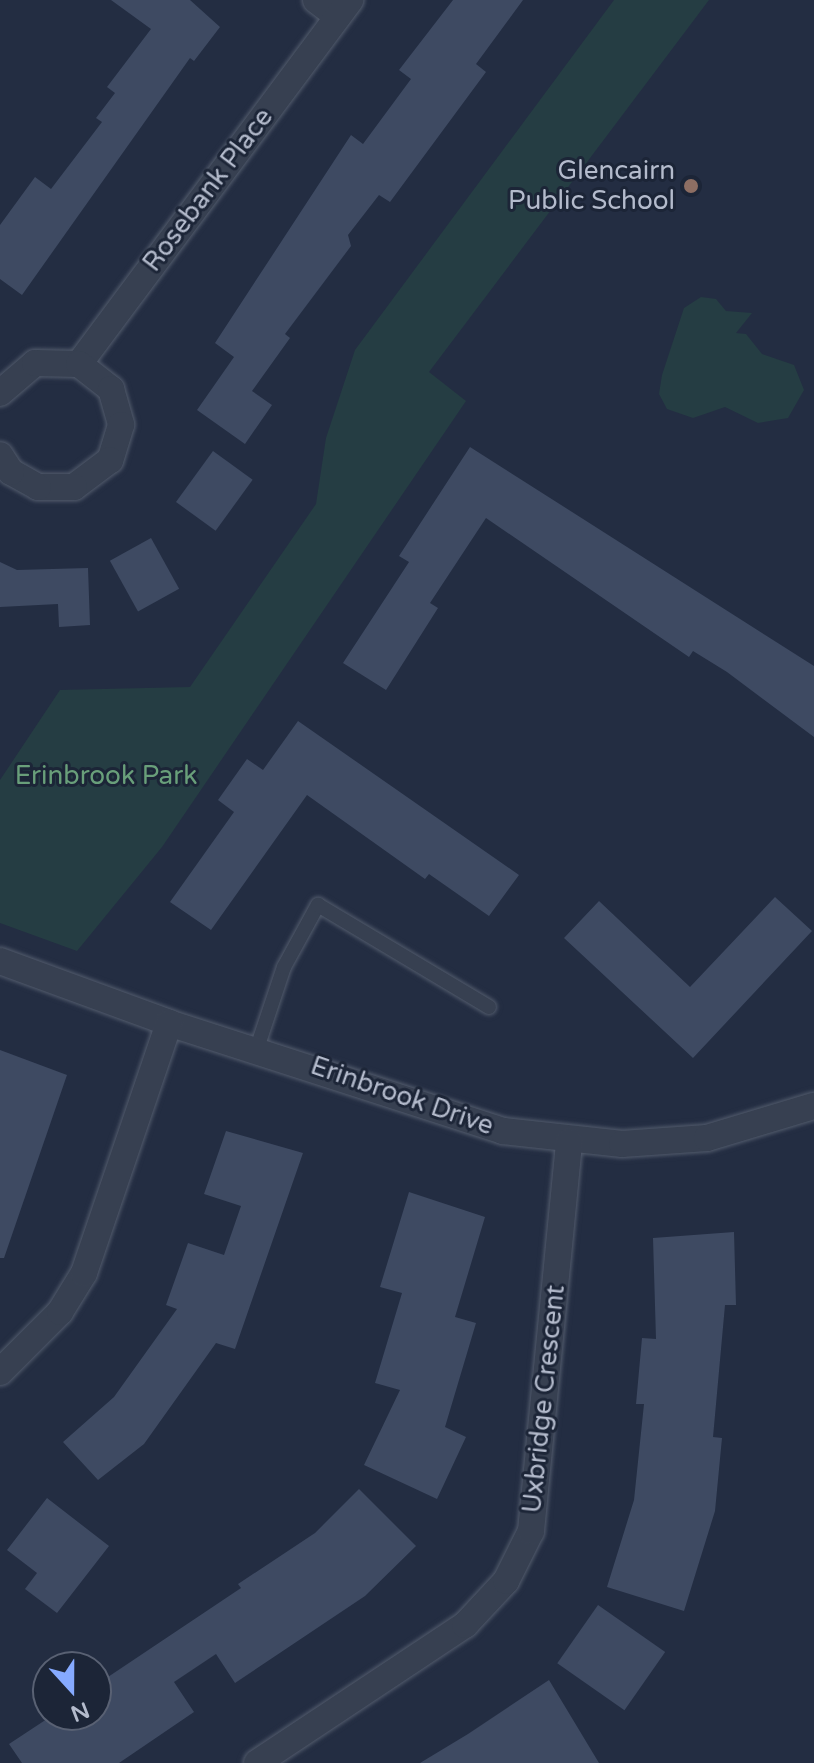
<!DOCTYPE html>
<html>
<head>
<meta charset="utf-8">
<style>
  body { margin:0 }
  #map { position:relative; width:814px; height:1763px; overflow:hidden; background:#232d42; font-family:"Varela Round",sans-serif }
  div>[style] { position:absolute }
  .green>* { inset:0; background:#253d43 }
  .building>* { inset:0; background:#3e4a62; transform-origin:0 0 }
  .roads { filter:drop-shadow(0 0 2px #525b6c) drop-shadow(0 0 2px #525b6c) }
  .service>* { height:14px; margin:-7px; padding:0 7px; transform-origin:7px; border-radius:7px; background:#374051 }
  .minor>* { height:26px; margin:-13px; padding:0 13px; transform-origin:13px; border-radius:13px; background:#374051 }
  .dots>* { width:22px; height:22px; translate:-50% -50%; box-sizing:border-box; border:4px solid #1c2537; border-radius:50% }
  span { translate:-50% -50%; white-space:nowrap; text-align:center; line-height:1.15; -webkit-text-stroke:6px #1c2537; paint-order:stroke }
  .poi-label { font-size:26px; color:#b4bbcc }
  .right { translate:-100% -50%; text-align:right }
  .street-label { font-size:26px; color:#b4bbcc }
  .park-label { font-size:26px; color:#699f7a }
  .north { position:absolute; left:32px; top:1651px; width:80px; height:80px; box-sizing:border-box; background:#1c2537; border:2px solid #596173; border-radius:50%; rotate:159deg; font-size:22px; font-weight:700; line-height:32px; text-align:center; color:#b4bbcc }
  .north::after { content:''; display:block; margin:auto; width:28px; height:36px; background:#86aaff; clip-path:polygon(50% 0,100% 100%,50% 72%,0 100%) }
</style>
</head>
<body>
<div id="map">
  <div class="green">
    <i style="clip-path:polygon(614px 0,709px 0,429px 372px,466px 401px,162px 847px,77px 951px,0 923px,0 780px,60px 690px,190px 687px,316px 504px,326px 438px,355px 350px)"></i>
    <i style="clip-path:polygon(701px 297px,716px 299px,726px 311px,752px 313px,736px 333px,746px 334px,762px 354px,794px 365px,804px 390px,788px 418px,758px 423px,725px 407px,693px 418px,667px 409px,659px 394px,662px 375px,684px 308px)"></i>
  </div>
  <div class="building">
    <i style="clip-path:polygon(111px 0,190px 0,220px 27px,194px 61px,190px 58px,22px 295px,0 279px,0 225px,35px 177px,51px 189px,102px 122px,96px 118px,115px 93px,107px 87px,151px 29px)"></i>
    <i style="clip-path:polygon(453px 0,523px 0,476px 64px,486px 72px,390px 202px,379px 195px,348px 235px,351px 246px,285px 334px,290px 338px,252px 391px,272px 405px,245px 444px,197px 410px,234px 357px,215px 343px,351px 135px,363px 144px,411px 79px,399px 70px)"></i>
    <i style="clip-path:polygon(470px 447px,814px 666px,814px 737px,727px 672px,693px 651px,689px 657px,486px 518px,430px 603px,438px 608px,386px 690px,343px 663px,409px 562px,399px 556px)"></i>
    <i style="left:213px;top:451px;width:49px;height:63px;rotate:36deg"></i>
    <i style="left:151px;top:538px;width:58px;height:47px;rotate:61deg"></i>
    <i style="clip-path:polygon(0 562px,17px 570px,88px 568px,90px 625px,59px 627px,58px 604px,0 607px)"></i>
    <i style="clip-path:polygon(298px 721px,519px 875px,489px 916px,429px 874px,425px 879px,307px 795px,211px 930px,170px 902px,234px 812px,218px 800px,247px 759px,263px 770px)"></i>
    <i style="clip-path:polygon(775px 897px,812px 931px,693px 1058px,564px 938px,599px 901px,690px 987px)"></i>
    <i style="clip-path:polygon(0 1050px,67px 1075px,4px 1258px,0 1258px)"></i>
    <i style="clip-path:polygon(226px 1131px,303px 1153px,235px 1349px,216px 1343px,144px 1444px,98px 1480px,63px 1442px,114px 1397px,177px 1309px,166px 1305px,188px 1243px,224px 1255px,241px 1206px,204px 1194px)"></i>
    <i style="clip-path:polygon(409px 1192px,485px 1217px,455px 1317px,476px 1323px,445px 1427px,466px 1437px,437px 1499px,364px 1465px,400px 1390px,375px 1383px,402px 1293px,380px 1287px)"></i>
    <i style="clip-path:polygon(734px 1232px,736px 1305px,725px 1305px,713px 1437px,722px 1438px,715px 1511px,684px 1611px,607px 1587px,634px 1500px,644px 1404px,636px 1404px,642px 1338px,656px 1339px,653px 1238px)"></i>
    <i style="clip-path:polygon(359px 1489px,416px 1546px,365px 1596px,235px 1683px,216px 1654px,174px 1682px,194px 1712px,119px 1763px,22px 1763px,9px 1744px,53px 1715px,96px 1715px,96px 1685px,241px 1588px,238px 1584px,315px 1533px)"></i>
    <i style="clip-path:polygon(47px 1498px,109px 1546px,57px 1613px,25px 1589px,37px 1573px,7px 1550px)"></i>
    <i style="left:598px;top:1605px;width:82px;height:71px;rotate:35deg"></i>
    <i style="clip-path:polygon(549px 1680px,599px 1763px,420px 1763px,468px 1734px)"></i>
  </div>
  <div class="roads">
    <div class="service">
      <i style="left:257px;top:1048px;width:85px;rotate:-71.6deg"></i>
      <i style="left:284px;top:967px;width:71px;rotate:-61.3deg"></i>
      <i style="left:318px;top:905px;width:199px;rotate:30.8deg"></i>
    </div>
    <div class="minor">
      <i style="left:316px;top:0;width:26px;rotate:37deg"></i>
      <i style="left:79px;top:364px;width:454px;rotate:-53.3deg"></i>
      <i style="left:0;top:393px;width:46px;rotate:-40.6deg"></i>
      <i style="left:35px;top:363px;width:44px;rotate:1.3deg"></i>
      <i style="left:79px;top:364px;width:41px;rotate:38deg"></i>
      <i style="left:111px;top:389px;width:37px;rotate:74deg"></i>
      <i style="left:121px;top:425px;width:37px;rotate:107deg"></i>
      <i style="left:110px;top:460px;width:45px;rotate:143.1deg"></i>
      <i style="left:74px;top:487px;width:36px;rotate:180deg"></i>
      <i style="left:38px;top:487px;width:31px;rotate:-151deg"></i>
      <i style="left:11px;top:472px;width:20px;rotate:-123deg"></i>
      <i style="left:0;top:961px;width:180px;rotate:20.1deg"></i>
      <i style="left:169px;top:1023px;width:351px;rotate:17.9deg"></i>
      <i style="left:503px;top:1131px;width:120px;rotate:6.2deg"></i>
      <i style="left:622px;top:1144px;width:85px;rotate:-4deg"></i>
      <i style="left:707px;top:1138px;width:112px;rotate:-16.7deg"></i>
      <i style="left:0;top:1372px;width:85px;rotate:-45deg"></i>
      <i style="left:60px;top:1312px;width:46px;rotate:-58.4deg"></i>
      <i style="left:84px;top:1273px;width:264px;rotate:-71.2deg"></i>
      <i style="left:257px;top:1763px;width:250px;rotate:-33.6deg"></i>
      <i style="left:465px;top:1625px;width:60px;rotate:-47deg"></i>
      <i style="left:506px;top:1581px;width:56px;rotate:-63.4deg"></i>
      <i style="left:531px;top:1531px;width:391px;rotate:-84.4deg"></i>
    </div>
  </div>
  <div class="dots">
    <i style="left:691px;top:186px;background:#8d6e63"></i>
  </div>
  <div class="poi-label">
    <span class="right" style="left:675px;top:186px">Glencairn<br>Public School</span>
  </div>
  <div class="street-label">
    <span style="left:208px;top:190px;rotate:-53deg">Rosebank Place</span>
    <span style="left:402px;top:1096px;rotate:19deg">Erinbrook Drive</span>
    <span style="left:544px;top:1399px;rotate:-84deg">Uxbridge Crescent</span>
  </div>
  <div class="park-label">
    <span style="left:106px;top:776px">Erinbrook Park</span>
  </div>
  <div class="north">N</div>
</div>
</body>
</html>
